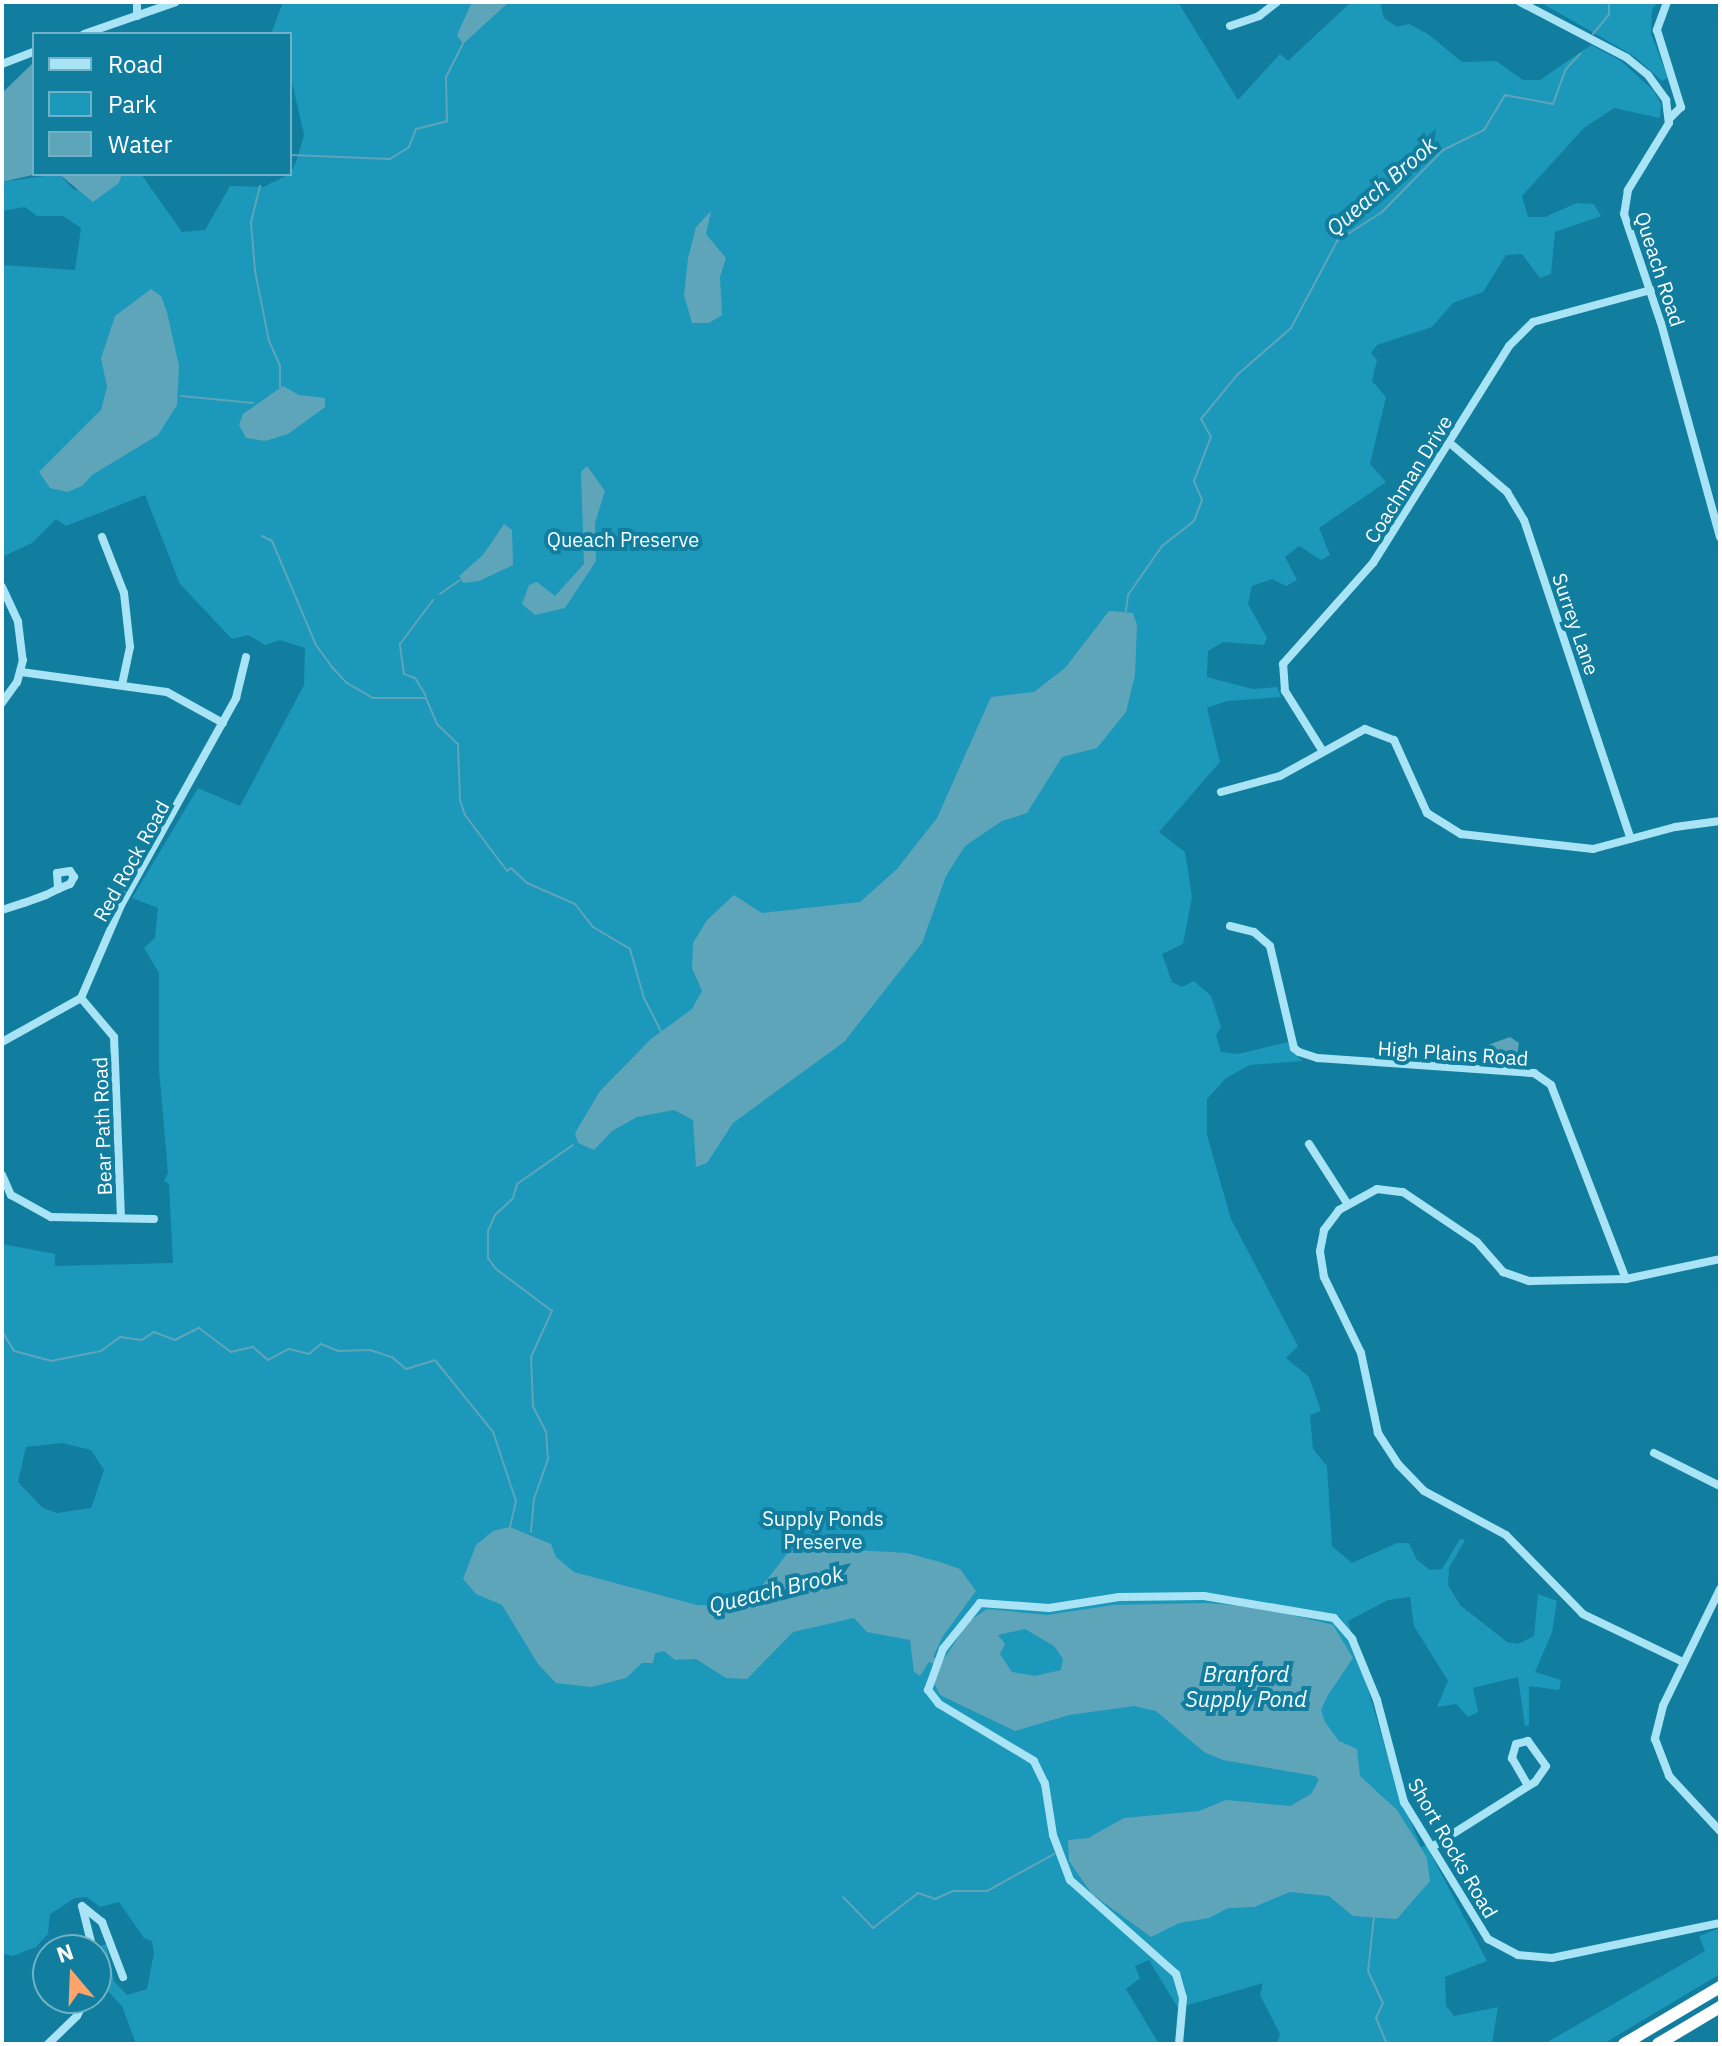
<!DOCTYPE html>
<html>
<head>
<meta charset="utf-8">
<style>
  body { margin:0 }
  #map { position:relative; width:1722px; height:2046px; overflow:hidden; background:#117e9f; font-family:"IBM Plex Sans",sans-serif }
  div>[style] { position:absolute }
  .green>* { inset:0; background:#1c98bb }
  .water>* { inset:0; background:#5fa5ba }
  .stream>* { height:2px; margin:-1px; padding:0 1px; transform-origin:1px; border-radius:1px; background:#5fa5ba }
  .minor>* { height:8px; margin:-4px; padding:0 4px; transform-origin:4px; border-radius:4px; background:#a8e4f5 }
  .highway>* { height:12px; margin:-6px; padding:0 6px; transform-origin:6px; border-radius:6px; background:#fff }
  span { translate:-50% -50%; white-space:nowrap; text-align:center; line-height:1.15; -webkit-text-stroke:8px #117e9f; paint-order:stroke }
  .street-label { font-size:20px; color:#fff }
  .park-label { font-size:20px; color:#f6fdff }
  .water-label { font-size:22px; color:#f8fdff; font-style:italic }
  .frame { position:absolute; inset:0; border:4px solid #fff; pointer-events:none }
  .legend { position:absolute; left:32px; top:32px; width:260px; height:144px; box-sizing:border-box; background:#117e9f; border:2px solid #70b2c5; margin:0; padding:10px 14px; list-style:none; font-size:24px; color:#fff }
  .legend li { display:flex; align-items:center; gap:16px; height:40px }
  .legend b { width:40px; border:2px solid #70b2c5 }
  .north { position:absolute; left:32px; top:1934px; width:80px; height:80px; box-sizing:border-box; background:#117e9f; border:2px solid #70b2c5; border-radius:50%; rotate:341deg; font-size:22px; font-weight:700; line-height:32px; text-align:center; color:#fff }
  .north::after { content:''; display:block; margin:auto; width:28px; height:36px; background:#ffa56c; clip-path:polygon(50% 0,100% 100%,50% 72%,0 100%) }
</style>
</head>
<body>
<div id="map">
  <div class="green">
    <i style="clip-path:polygon(evenodd,283px 2px,1178px 2px,1238px 100px,1280px 54px,1288px 61px,1351px 2px,1380px 2px,1384px 18px,1397px 27px,1409px 24px,1428px 34px,1462px 62px,1496px 61px,1523px 80px,1540px 80px,1591px 45px,1621px 61px,1654px 91px,1661px 104px,1660px 118px,1614px 108px,1584px 128px,1522px 196px,1528px 217px,1545px 217px,1577px 203px,1594px 204px,1601px 216px,1555px 232px,1551px 274px,1540px 278px,1522px 254px,1506px 255px,1483px 292px,1453px 303px,1432px 327px,1377px 345px,1371px 353px,1377px 360px,1372px 381px,1386px 397px,1370px 464px,1386px 482px,1319px 528px,1330px 555px,1321px 560px,1299px 546px,1285px 557px,1297px 580px,1286px 586px,1272px 579px,1252px 586px,1248px 604px,1267px 638px,1264px 645px,1223px 642px,1208px 651px,1207px 677px,1253px 689px,1277px 687px,1281px 697px,1227px 701px,1207px 708px,1220px 762px,1159px 832px,1185px 852px,1192px 897px,1183px 944px,1162px 954px,1172px 982px,1182px 987px,1194px 981px,1211px 996px,1221px 1027px,1216px 1035px,1221px 1052px,1238px 1054px,1288px 1042px,1302px 1061px,1250px 1065px,1226px 1078px,1207px 1099px,1207px 1135px,1231px 1219px,1298px 1346px,1286px 1358px,1309px 1377px,1321px 1411px,1310px 1415px,1313px 1449px,1327px 1466px,1332px 1546px,1352px 1563px,1397px 1543px,1409px 1543px,1417px 1560px,1430px 1570px,1442px 1569px,1460px 1539px,1465px 1540px,1449px 1568px,1448px 1585px,1460px 1605px,1507px 1642px,1518px 1644px,1534px 1636px,1538px 1594px,1557px 1601px,1552px 1632px,1535px 1672px,1561px 1680px,1559px 1690px,1529px 1686px,1529px 1725px,1525px 1726px,1518px 1677px,1473px 1688px,1478px 1712px,1468px 1717px,1456px 1704px,1437px 1707px,1448px 1681px,1414px 1626px,1410px 1597px,1388px 1600px,1348px 1621px,1396px 1785px,1421px 1847px,1426px 1845px,1487px 1961px,1445px 1977px,1446px 2006px,1454px 2016px,1498px 2007px,1492px 2044px,1277px 2044px,1280px 2034px,1260px 1995px,1263px 1983px,1178px 2008px,1149px 1960px,1135px 1966px,1140px 1978px,1126px 1989px,1159px 2044px,136px 2044px,122px 2006px,105px 1988px,98px 1947px,106px 1944px,114px 1981px,127px 1995px,147px 1989px,154px 1953px,152px 1941px,144px 1938px,119px 1902px,100px 1907px,87px 1897px,75px 1898px,50px 1914px,48px 1934px,36px 1947px,13px 1956px,3px 1954px,2px 1244px,55px 1254px,55px 1266px,173px 1263px,169px 1184px,164px 1181px,168px 1173px,159px 1069px,159px 973px,144px 948px,155px 938px,158px 908px,132px 898px,198px 788px,240px 806px,304px 685px,305px 648px,280px 640px,265px 645px,248px 635px,232px 639px,180px 584px,145px 495px,66px 526px,56px 519px,32px 543px,2px 557px,2px 265px,75px 270px,81px 228px,63px 216px,37px 216px,25px 207px,2px 211px,2px 182px,59px 174px,74px 190px,119px 183px,122px 174px,141px 174px,182px 232px,205px 230px,230px 186px,263px 187px,290px 174px,296px 162px,304px 135px,290px 73px,290px 34px,271px 34px,283px 2px,62px 1443px,91px 1450px,104px 1470px,91px 1508px,57px 1513px,43px 1508px,18px 1482px,26px 1447px,62px 1443px)"></i>
    <i style="clip-path:polygon(1540px 2px,1658px 2px,1652px 10px,1651px 34px,1668px 78px,1662px 81px,1634px 56px)"></i>
    <i style="clip-path:polygon(1720px 1928px,1720px 1974px,1603px 2044px,1544px 2044px,1705px 1951px,1699px 1936px)"></i>
  </div>
  <div class="water">
    <i style="clip-path:polygon(472px 2px,509px 2px,463px 44px,457px 35px)"></i>
    <i style="clip-path:polygon(34px 62px,37px 174px,2px 182px,2px 93px)"></i>
    <i style="clip-path:polygon(59px 174px,122px 174px,119px 183px,93px 202px)"></i>
    <i style="clip-path:polygon(711px 211px,706px 234px,726px 258px,720px 277px,722px 315px,709px 323px,692px 323px,684px 295px,688px 258px,696px 227px)"></i>
    <i style="clip-path:polygon(151px 289px,161px 296px,167px 312px,179px 366px,177px 405px,158px 435px,92px 475px,82px 486px,67px 492px,50px 488px,39px 472px,101px 410px,107px 387px,101px 358px,115px 316px)"></i>
    <i style="clip-path:polygon(283px 386px,299px 395px,325px 398px,325px 407px,288px 434px,265px 441px,246px 438px,239px 425px,243px 414px)"></i>
    <i style="clip-path:polygon(587px 466px,605px 491px,595px 523px,596px 561px,565px 608px,535px 615px,522px 604px,529px 585px,537px 582px,555px 596px,584px 564px,581px 472px)"></i>
    <i style="clip-path:polygon(504px 524px,512px 530px,513px 565px,479px 581px,463px 583px,459px 576px,483px 555px)"></i>
    <i style="clip-path:polygon(1109px 611px,1133px 613px,1137px 625px,1135px 675px,1126px 712px,1097px 748px,1062px 757px,1027px 813px,1002px 821px,965px 846px,946px 876px,922px 943px,844px 1042px,733px 1123px,707px 1163px,696px 1167px,693px 1120px,674px 1110px,637px 1117px,612px 1131px,594px 1150px,578px 1143px,575px 1133px,600px 1091px,651px 1039px,692px 1009px,702px 991px,692px 968px,693px 943px,707px 920px,734px 895px,762px 913px,860px 902px,897px 869px,937px 818px,991px 697px,1034px 692px,1065px 668px)"></i>
    <i style="clip-path:polygon(1510px 1037px,1519px 1043px,1516px 1061px,1486px 1066px,1482px 1059px,1488px 1045px)"></i>
    <i style="clip-path:polygon(evenodd,510px 1527px,551px 1544px,556px 1557px,574px 1572px,697px 1605px,719px 1606px,758px 1591px,787px 1554px,801px 1547px,907px 1553px,940px 1562px,960px 1569px,976px 1591px,943px 1636px,933px 1657px,942px 1662px,968px 1622px,987px 1609px,1047px 1615px,1113px 1605px,1207px 1603px,1263px 1608px,1333px 1625px,1353px 1658px,1328px 1695px,1321px 1710px,1325px 1722px,1339px 1741px,1357px 1749px,1360px 1776px,1397px 1810px,1427px 1858px,1430px 1881px,1397px 1919px,1353px 1916px,1329px 1896px,1290px 1892px,1254px 1907px,1228px 1908px,1209px 1918px,1179px 1923px,1151px 1937px,1092px 1894px,1069px 1861px,1068px 1840px,1088px 1838px,1124px 1818px,1199px 1811px,1226px 1800px,1290px 1806px,1311px 1794px,1319px 1780px,1315px 1776px,1223px 1760px,1204px 1752px,1156px 1711px,1134px 1706px,1069px 1715px,1015px 1731px,940px 1695px,933px 1681px,939px 1665px,929px 1662px,920px 1676px,914px 1672px,910px 1640px,867px 1632px,854px 1618px,793px 1632px,747px 1679px,726px 1678px,696px 1659px,675px 1660px,664px 1651px,655px 1653px,653px 1663px,642px 1663px,626px 1678px,591px 1687px,556px 1683px,538px 1664px,502px 1605px,476px 1594px,463px 1579px,476px 1545px,493px 1531px,510px 1527px,1025px 1629px,1054px 1646px,1063px 1659px,1061px 1670px,1035px 1676px,1012px 1672px,1000px 1654px,1005px 1644px,998px 1635px,1025px 1629px)"></i>
  </div>
  <div class="stream">
    <i style="left:1593px;top:34px;width:26px;rotate:-51deg"></i>
    <i style="left:1609px;top:14px;width:12px;rotate:-90deg"></i>
    <i style="left:290px;top:155px;width:100px;rotate:2.3deg"></i>
    <i style="left:390px;top:159px;width:22px;rotate:-32deg"></i>
    <i style="left:409px;top:147px;width:19px;rotate:-69deg"></i>
    <i style="left:416px;top:129px;width:32px;rotate:-14deg"></i>
    <i style="left:447px;top:121px;width:44px;rotate:-91.3deg"></i>
    <i style="left:446px;top:77px;width:37px;rotate:-63deg"></i>
    <i style="left:260px;top:186px;width:37px;rotate:104deg"></i>
    <i style="left:251px;top:222px;width:49px;rotate:85.3deg"></i>
    <i style="left:255px;top:271px;width:71px;rotate:78.7deg"></i>
    <i style="left:269px;top:341px;width:27px;rotate:66deg"></i>
    <i style="left:280px;top:366px;width:21px;rotate:90deg"></i>
    <i style="left:181px;top:396px;width:72px;rotate:5.6deg"></i>
    <i style="left:262px;top:536px;width:11px;rotate:27deg"></i>
    <i style="left:272px;top:541px;width:113px;rotate:67.1deg"></i>
    <i style="left:316px;top:645px;width:26px;rotate:54deg"></i>
    <i style="left:331px;top:666px;width:23px;rotate:47deg"></i>
    <i style="left:347px;top:683px;width:30px;rotate:30deg"></i>
    <i style="left:373px;top:698px;width:53px"></i>
    <i style="left:426px;top:698px;width:28px;rotate:67deg"></i>
    <i style="left:437px;top:724px;width:29px;rotate:44deg"></i>
    <i style="left:458px;top:744px;width:56px;rotate:88deg"></i>
    <i style="left:460px;top:800px;width:16px;rotate:72deg"></i>
    <i style="left:465px;top:815px;width:70px;rotate:53.1deg"></i>
    <i style="left:507px;top:871px;width:5px;rotate:-37deg"></i>
    <i style="left:511px;top:868px;width:22px;rotate:43deg"></i>
    <i style="left:527px;top:883px;width:52px;rotate:23.6deg"></i>
    <i style="left:575px;top:904px;width:29px;rotate:52deg"></i>
    <i style="left:593px;top:927px;width:43px;rotate:30.7deg"></i>
    <i style="left:630px;top:949px;width:51px;rotate:74.1deg"></i>
    <i style="left:644px;top:998px;width:37px;rotate:63deg"></i>
    <i style="left:440px;top:594px;width:24px;rotate:-35deg"></i>
    <i style="left:1126px;top:611px;width:16px;rotate:-83deg"></i>
    <i style="left:1128px;top:595px;width:60px;rotate:-55.2deg"></i>
    <i style="left:1162px;top:546px;width:41px;rotate:-38deg"></i>
    <i style="left:1194px;top:521px;width:22px;rotate:-69deg"></i>
    <i style="left:1202px;top:500px;width:21px;rotate:-113deg"></i>
    <i style="left:1194px;top:481px;width:47px;rotate:-68.9deg"></i>
    <i style="left:1211px;top:437px;width:21px;rotate:-119deg"></i>
    <i style="left:1201px;top:419px;width:57px;rotate:-50.7deg"></i>
    <i style="left:1237px;top:375px;width:72px;rotate:-41deg"></i>
    <i style="left:1291px;top:328px;width:98px;rotate:-62.1deg"></i>
    <i style="left:1337px;top:241px;width:54px;rotate:-32.8deg"></i>
    <i style="left:1382px;top:212px;width:87px;rotate:-45.5deg"></i>
    <i style="left:1443px;top:150px;width:46px;rotate:-26deg"></i>
    <i style="left:1484px;top:130px;width:41px;rotate:-59deg"></i>
    <i style="left:1505px;top:95px;width:49px;rotate:10.6deg"></i>
    <i style="left:1553px;top:104px;width:37px;rotate:-70deg"></i>
    <i style="left:1566px;top:69px;width:21px;rotate:-47deg"></i>
    <i style="left:426px;top:696px;width:21px;rotate:-121deg"></i>
    <i style="left:415px;top:678px;width:12px;rotate:-160deg"></i>
    <i style="left:404px;top:674px;width:30px;rotate:-98deg"></i>
    <i style="left:400px;top:644px;width:55px;rotate:-53.1deg"></i>
    <i style="left:2px;top:1331px;width:23px;rotate:59deg"></i>
    <i style="left:14px;top:1351px;width:38px;rotate:15deg"></i>
    <i style="left:51px;top:1361px;width:51px;rotate:-11.3deg"></i>
    <i style="left:101px;top:1351px;width:24px;rotate:-36deg"></i>
    <i style="left:120px;top:1337px;width:22px;rotate:8deg"></i>
    <i style="left:142px;top:1340px;width:14px;rotate:-34deg"></i>
    <i style="left:154px;top:1332px;width:22px;rotate:21deg"></i>
    <i style="left:175px;top:1340px;width:27px;rotate:-27deg"></i>
    <i style="left:199px;top:1328px;width:40px;rotate:37deg"></i>
    <i style="left:231px;top:1352px;width:23px;rotate:-13deg"></i>
    <i style="left:253px;top:1347px;width:20px;rotate:41deg"></i>
    <i style="left:268px;top:1360px;width:24px;rotate:-28deg"></i>
    <i style="left:289px;top:1349px;width:21px;rotate:14deg"></i>
    <i style="left:309px;top:1354px;width:16px;rotate:-40deg"></i>
    <i style="left:321px;top:1344px;width:18px;rotate:22deg"></i>
    <i style="left:338px;top:1351px;width:32px;rotate:-2deg"></i>
    <i style="left:370px;top:1350px;width:23px;rotate:18deg"></i>
    <i style="left:392px;top:1357px;width:18px;rotate:41deg"></i>
    <i style="left:406px;top:1369px;width:30px;rotate:-17deg"></i>
    <i style="left:435px;top:1360px;width:92px;rotate:51.1deg"></i>
    <i style="left:493px;top:1432px;width:73px;rotate:71.6deg"></i>
    <i style="left:516px;top:1501px;width:27px;rotate:103deg"></i>
    <i style="left:531px;top:1532px;width:33px;rotate:-85deg"></i>
    <i style="left:534px;top:1499px;width:42px;rotate:-70.7deg"></i>
    <i style="left:548px;top:1459px;width:27px;rotate:-94deg"></i>
    <i style="left:546px;top:1432px;width:28px;rotate:-117deg"></i>
    <i style="left:533px;top:1407px;width:50px;rotate:-92.3deg"></i>
    <i style="left:531px;top:1357px;width:51px;rotate:-65.5deg"></i>
    <i style="left:552px;top:1311px;width:70px;rotate:-143.1deg"></i>
    <i style="left:496px;top:1269px;width:14px;rotate:-126deg"></i>
    <i style="left:488px;top:1258px;width:27px;rotate:-90deg"></i>
    <i style="left:488px;top:1231px;width:17px;rotate:-66deg"></i>
    <i style="left:495px;top:1215px;width:25px;rotate:-43deg"></i>
    <i style="left:513px;top:1198px;width:15px;rotate:-74deg"></i>
    <i style="left:517px;top:1184px;width:68px;rotate:-34.9deg"></i>
    <i style="left:843px;top:1897px;width:43px;rotate:45.9deg"></i>
    <i style="left:873px;top:1928px;width:57px;rotate:-37.9deg"></i>
    <i style="left:918px;top:1893px;width:18px;rotate:19deg"></i>
    <i style="left:935px;top:1899px;width:20px;rotate:-24deg"></i>
    <i style="left:953px;top:1891px;width:34px"></i>
    <i style="left:987px;top:1891px;width:77px;rotate:-28.9deg"></i>
    <i style="left:1374px;top:1917px;width:54px;rotate:96.3deg"></i>
    <i style="left:1368px;top:1971px;width:35px;rotate:65deg"></i>
    <i style="left:1383px;top:2003px;width:17px;rotate:115deg"></i>
    <i style="left:1376px;top:2018px;width:28px;rotate:67deg"></i>
  </div>
  <div class="minor">
    <i style="left:1520px;top:2px;width:121px;rotate:27.6deg"></i>
    <i style="left:1627px;top:58px;width:27px;rotate:39deg"></i>
    <i style="left:1648px;top:75px;width:31px;rotate:54deg"></i>
    <i style="left:1666px;top:100px;width:23px;rotate:83deg"></i>
    <i style="left:1669px;top:123px;width:79px;rotate:121.5deg"></i>
    <i style="left:1628px;top:190px;width:24px;rotate:99deg"></i>
    <i style="left:1624px;top:214px;width:115px;rotate:71.3deg"></i>
    <i style="left:1661px;top:323px;width:222px;rotate:74.6deg"></i>
    <i style="left:1667px;top:2px;width:30px;rotate:110deg"></i>
    <i style="left:1657px;top:30px;width:81px;rotate:72.7deg"></i>
    <i style="left:1681px;top:107px;width:16px;rotate:135deg"></i>
    <i style="left:137px;top:16px;width:14px;rotate:-90deg"></i>
    <i style="left:1230px;top:26px;width:31px;rotate:-19deg"></i>
    <i style="left:1259px;top:16px;width:23px;rotate:-38deg"></i>
    <i style="left:84px;top:34px;width:97px;rotate:-19.2deg"></i>
    <i style="left:2px;top:64px;width:34px;rotate:-21deg"></i>
    <i style="left:1451px;top:444px;width:74px;rotate:40.6deg"></i>
    <i style="left:1507px;top:492px;width:33px;rotate:59deg"></i>
    <i style="left:1524px;top:520px;width:336px;rotate:71.5deg"></i>
    <i style="left:102px;top:537px;width:60px;rotate:68.6deg"></i>
    <i style="left:124px;top:593px;width:54px;rotate:83.7deg"></i>
    <i style="left:130px;top:647px;width:39px;rotate:102deg"></i>
    <i style="left:2px;top:587px;width:38px;rotate:65deg"></i>
    <i style="left:18px;top:622px;width:38px;rotate:83deg"></i>
    <i style="left:23px;top:660px;width:23px;rotate:105deg"></i>
    <i style="left:17px;top:682px;width:26px;rotate:126deg"></i>
    <i style="left:21px;top:672px;width:147px;rotate:7.8deg"></i>
    <i style="left:167px;top:692px;width:64px;rotate:29deg"></i>
    <i style="left:1322px;top:750px;width:70px;rotate:-122.1deg"></i>
    <i style="left:1285px;top:691px;width:27px;rotate:-94deg"></i>
    <i style="left:1283px;top:664px;width:135px;rotate:-48.3deg"></i>
    <i style="left:1373px;top:563px;width:256px;rotate:-57.9deg"></i>
    <i style="left:1509px;top:346px;width:34px;rotate:-45deg"></i>
    <i style="left:1533px;top:322px;width:122px;rotate:-15.2deg"></i>
    <i style="left:1221px;top:792px;width:61px;rotate:-15.2deg"></i>
    <i style="left:1280px;top:776px;width:97px;rotate:-28.9deg"></i>
    <i style="left:1365px;top:729px;width:31px;rotate:21deg"></i>
    <i style="left:1394px;top:740px;width:80px;rotate:65.7deg"></i>
    <i style="left:1427px;top:813px;width:40px;rotate:32deg"></i>
    <i style="left:1461px;top:834px;width:133px;rotate:6.5deg"></i>
    <i style="left:1593px;top:849px;width:85px;rotate:-15deg"></i>
    <i style="left:1675px;top:827px;width:45px;rotate:-7.6deg"></i>
    <i style="left:2px;top:910px;width:23px;rotate:-18deg"></i>
    <i style="left:24px;top:903px;width:23px;rotate:-20deg"></i>
    <i style="left:46px;top:895px;width:13px;rotate:-27deg"></i>
    <i style="left:58px;top:889px;width:13px;rotate:-23deg"></i>
    <i style="left:70px;top:884px;width:8px;rotate:-60deg"></i>
    <i style="left:74px;top:877px;width:7px;rotate:-124deg"></i>
    <i style="left:70px;top:871px;width:13px;rotate:171deg"></i>
    <i style="left:57px;top:873px;width:16px;rotate:86deg"></i>
    <i style="left:1230px;top:926px;width:25px;rotate:14deg"></i>
    <i style="left:1254px;top:932px;width:21px;rotate:41deg"></i>
    <i style="left:1270px;top:946px;width:105px;rotate:76.8deg"></i>
    <i style="left:1294px;top:1048px;width:6px;rotate:39deg"></i>
    <i style="left:1299px;top:1052px;width:20px;rotate:18deg"></i>
    <i style="left:1318px;top:1058px;width:217px;rotate:4deg"></i>
    <i style="left:1534px;top:1073px;width:21px;rotate:35deg"></i>
    <i style="left:1551px;top:1085px;width:208px;rotate:68.9deg"></i>
    <i style="left:81px;top:998px;width:51px;rotate:49.8deg"></i>
    <i style="left:114px;top:1037px;width:180px;rotate:87.8deg"></i>
    <i style="left:2px;top:1042px;width:90px;rotate:-29.1deg"></i>
    <i style="left:81px;top:998px;width:101px;rotate:-66.7deg"></i>
    <i style="left:121px;top:905px;width:237px;rotate:-60.9deg"></i>
    <i style="left:236px;top:698px;width:42px;rotate:-76.3deg"></i>
    <i style="left:1309px;top:1144px;width:70px;rotate:57.2deg"></i>
    <i style="left:2px;top:1175px;width:22px;rotate:66deg"></i>
    <i style="left:11px;top:1195px;width:46px;rotate:28.8deg"></i>
    <i style="left:51px;top:1217px;width:103px;rotate:1.1deg"></i>
    <i style="left:1654px;top:1453px;width:74px;rotate:26.6deg"></i>
    <i style="left:1720px;top:1589px;width:130px;rotate:116deg"></i>
    <i style="left:1663px;top:1706px;width:34px;rotate:104deg"></i>
    <i style="left:1655px;top:1739px;width:40px;rotate:69deg"></i>
    <i style="left:1669px;top:1776px;width:75px;rotate:47.2deg"></i>
    <i style="left:1683px;top:1662px;width:111px;rotate:-154.4deg"></i>
    <i style="left:1583px;top:1614px;width:110px;rotate:-134.3deg"></i>
    <i style="left:1506px;top:1535px;width:93px;rotate:-151.8deg"></i>
    <i style="left:1424px;top:1491px;width:37px;rotate:-134deg"></i>
    <i style="left:1398px;top:1464px;width:37px;rotate:-123deg"></i>
    <i style="left:1378px;top:1433px;width:82px;rotate:-102deg"></i>
    <i style="left:1361px;top:1353px;width:85px;rotate:-116deg"></i>
    <i style="left:1324px;top:1277px;width:26px;rotate:-99deg"></i>
    <i style="left:1320px;top:1251px;width:21px;rotate:-79deg"></i>
    <i style="left:1324px;top:1230px;width:25px;rotate:-53deg"></i>
    <i style="left:1339px;top:1210px;width:43px;rotate:-28.9deg"></i>
    <i style="left:1377px;top:1189px;width:26px;rotate:7deg"></i>
    <i style="left:1403px;top:1192px;width:89px;rotate:34deg"></i>
    <i style="left:1477px;top:1242px;width:40px;rotate:49deg"></i>
    <i style="left:1503px;top:1272px;width:28px;rotate:19deg"></i>
    <i style="left:1529px;top:1281px;width:97px;rotate:-1.2deg"></i>
    <i style="left:1626px;top:1279px;width:96px;rotate:-12deg"></i>
    <i style="left:1432px;top:1847px;width:122px;rotate:-32.3deg"></i>
    <i style="left:1535px;top:1782px;width:19px;rotate:-55deg"></i>
    <i style="left:1546px;top:1766px;width:31px;rotate:-126deg"></i>
    <i style="left:1528px;top:1741px;width:12px;rotate:166deg"></i>
    <i style="left:1516px;top:1744px;width:15px;rotate:106deg"></i>
    <i style="left:1512px;top:1758px;width:32px;rotate:60deg"></i>
    <i style="left:93px;top:1950px;width:45px;rotate:-104deg"></i>
    <i style="left:82px;top:1906px;width:26px;rotate:39deg"></i>
    <i style="left:102px;top:1922px;width:59px;rotate:69.1deg"></i>
    <i style="left:48px;top:2044px;width:40px;rotate:-44deg"></i>
    <i style="left:77px;top:2016px;width:20px;rotate:-63deg"></i>
    <i style="left:1179px;top:2044px;width:46px;rotate:-85deg"></i>
    <i style="left:1183px;top:1998px;width:25px;rotate:-106deg"></i>
    <i style="left:1176px;top:1974px;width:142px;rotate:-138.4deg"></i>
    <i style="left:1070px;top:1880px;width:48px;rotate:-110.7deg"></i>
    <i style="left:1053px;top:1835px;width:52px;rotate:-98.9deg"></i>
    <i style="left:1045px;top:1784px;width:25px;rotate:-116deg"></i>
    <i style="left:1034px;top:1761px;width:111px;rotate:-149deg"></i>
    <i style="left:939px;top:1704px;width:18px;rotate:-128deg"></i>
    <i style="left:928px;top:1690px;width:44px;rotate:-69.9deg"></i>
    <i style="left:943px;top:1649px;width:59px;rotate:-51.2deg"></i>
    <i style="left:980px;top:1603px;width:69px;rotate:4.1deg"></i>
    <i style="left:1049px;top:1608px;width:71px;rotate:-8.9deg"></i>
    <i style="left:1119px;top:1597px;width:85px;rotate:-0.7deg"></i>
    <i style="left:1204px;top:1596px;width:132px;rotate:9.6deg"></i>
    <i style="left:1334px;top:1618px;width:28px;rotate:49deg"></i>
    <i style="left:1352px;top:1639px;width:66px;rotate:67.7deg"></i>
    <i style="left:1377px;top:1700px;width:106px;rotate:75.2deg"></i>
    <i style="left:1404px;top:1802px;width:161px;rotate:58.5deg"></i>
    <i style="left:1488px;top:1939px;width:34px;rotate:28deg"></i>
    <i style="left:1518px;top:1955px;width:34px;rotate:5deg"></i>
    <i style="left:1552px;top:1958px;width:172px;rotate:-11.8deg"></i>
  </div>
  <div class="highway">
    <i style="left:1624px;top:2044px;width:112px;rotate:-30.7deg"></i>
    <i style="left:1658px;top:2044px;width:72px;rotate:-30.8deg"></i>
  </div>
  <div class="street-label">
    <span style="left:1660px;top:269px;rotate:72deg">Queach Road</span>
    <span style="left:1408px;top:479px;rotate:-58deg">Coachman Drive</span>
    <span style="left:1576px;top:624px;rotate:71deg">Surrey Lane</span>
    <span style="left:131px;top:861px;rotate:-61deg">Red Rock Road</span>
    <span style="left:1453px;top:1053px;rotate:4deg">High Plains Road</span>
    <span style="left:102px;top:1126px;rotate:-92deg">Bear Path Road</span>
    <span style="left:1453px;top:1848px;rotate:60deg">Short Rocks Road</span>
  </div>
  <div class="park-label">
    <span style="left:623px;top:539px">Queach Preserve</span>
    <span style="left:823px;top:1530px">Supply Ponds<br>Preserve</span>
  </div>
  <div class="water-label">
    <span style="left:1381px;top:186px;rotate:-41deg">Queach Brook</span>
    <span style="left:776px;top:1589px;rotate:-14deg">Queach Brook</span>
    <span style="left:1246px;top:1686px">Branford<br>Supply Pond</span>
  </div>
  <div class="frame"></div>
  <ul class="legend">
  <li><b style="height:10px;background:#a8e4f5"></b>Road</li>
  <li><b style="height:22px;background:#1c98bb"></b>Park</li>
  <li><b style="height:22px;background:#5fa5ba"></b>Water</li>
  </ul>
  <div class="north">N</div>
</div>
</body>
</html>
